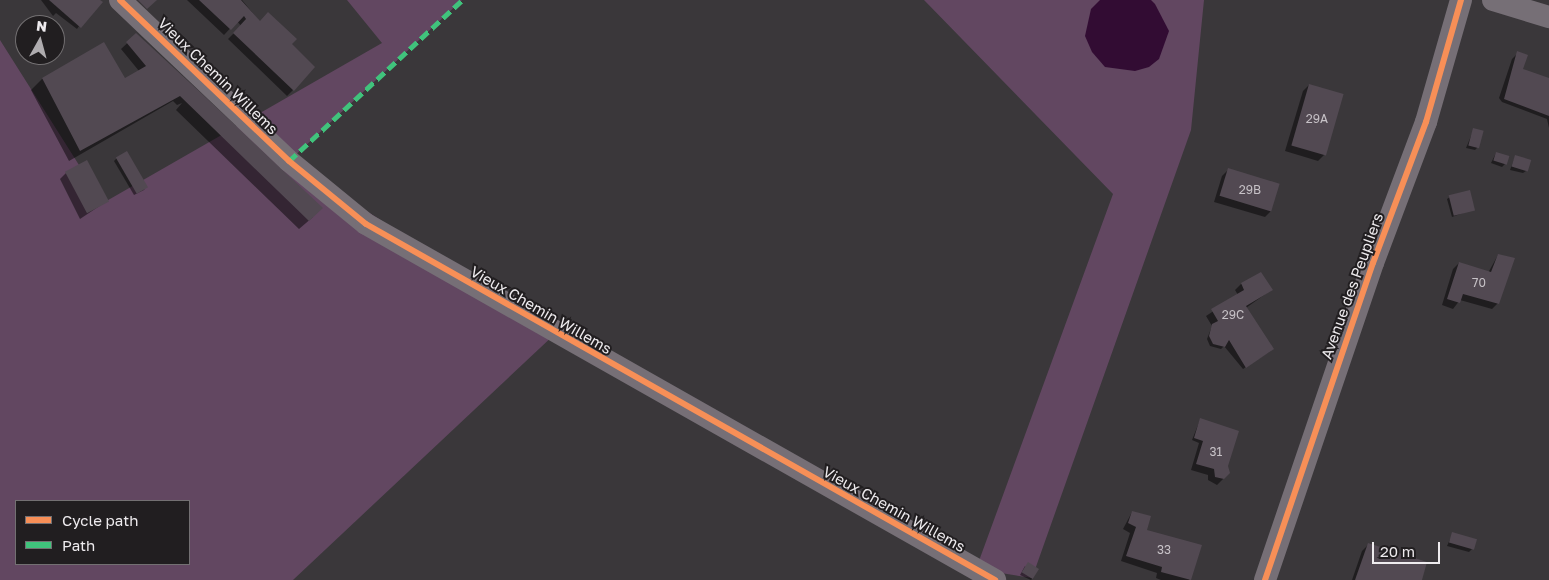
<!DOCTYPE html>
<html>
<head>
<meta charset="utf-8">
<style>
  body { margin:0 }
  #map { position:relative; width:1549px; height:580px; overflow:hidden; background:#3a373a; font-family:"Golos Text",sans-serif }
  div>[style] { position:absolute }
  .green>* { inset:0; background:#624761 }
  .water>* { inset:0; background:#320c33 }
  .shadow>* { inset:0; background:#0007 }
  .building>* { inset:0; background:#524952; transform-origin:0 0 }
  .minor>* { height:22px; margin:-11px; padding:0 11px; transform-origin:11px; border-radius:11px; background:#766f76 }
  .quiet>* { height:5px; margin-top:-2.5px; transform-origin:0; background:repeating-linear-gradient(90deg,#40c37c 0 10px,transparent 0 15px) }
  .cycleway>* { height:6px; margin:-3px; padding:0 3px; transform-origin:3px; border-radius:3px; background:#f78f57 }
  span { translate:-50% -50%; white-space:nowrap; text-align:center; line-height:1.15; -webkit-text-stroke:4px #211e20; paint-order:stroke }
  .number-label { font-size:12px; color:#c7c2c7 }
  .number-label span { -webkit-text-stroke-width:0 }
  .street-label { font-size:15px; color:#eeebee }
  .legend { position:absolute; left:15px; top:500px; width:175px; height:65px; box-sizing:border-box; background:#211e20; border:1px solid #737072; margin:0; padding:6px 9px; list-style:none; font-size:15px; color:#eeebee }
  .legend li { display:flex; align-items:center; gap:10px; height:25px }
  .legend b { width:25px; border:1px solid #737072 }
  .north { position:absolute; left:15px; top:15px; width:50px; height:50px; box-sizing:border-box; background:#211e20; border:1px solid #737072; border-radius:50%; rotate:7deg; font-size:14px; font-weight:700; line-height:20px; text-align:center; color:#eeebee }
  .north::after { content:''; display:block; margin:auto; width:18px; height:22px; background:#afacaf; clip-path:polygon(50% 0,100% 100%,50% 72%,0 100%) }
  .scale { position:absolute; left:1372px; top:542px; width:68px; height:22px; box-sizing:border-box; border:2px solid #eeebee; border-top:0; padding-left:6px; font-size:15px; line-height:18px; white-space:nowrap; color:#eeebee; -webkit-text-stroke:4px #211e20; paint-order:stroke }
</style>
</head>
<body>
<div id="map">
  <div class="green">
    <i style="clip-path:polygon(evenodd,347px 0,462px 0,289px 161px,556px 333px,293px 580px,0 580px,0 40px,103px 203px,382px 43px,347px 0,16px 501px,189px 501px,189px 564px,16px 564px,16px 501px)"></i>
    <i style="clip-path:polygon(924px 0,1204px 0,1191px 130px,1032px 578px,976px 569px,1113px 194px)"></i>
  </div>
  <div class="water">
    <i style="clip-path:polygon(1100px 0,1151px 0,1155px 4px,1169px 31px,1159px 59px,1149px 67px,1135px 71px,1105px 67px,1092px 52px,1085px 36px,1091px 9px)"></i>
  </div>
  <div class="shadow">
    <i style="clip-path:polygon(41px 0,97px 0,77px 29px,56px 13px,53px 16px)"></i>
    <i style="clip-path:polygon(187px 0,242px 0,260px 22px,290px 44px,293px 90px,287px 96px,228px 39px,241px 26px,237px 21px,224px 35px)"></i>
    <i style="clip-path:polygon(136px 35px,313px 217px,299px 229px,176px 110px,182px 103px,177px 105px,173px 101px,69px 161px,31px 90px,42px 79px,103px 44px,124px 80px,139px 71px,121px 49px)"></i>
    <i style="clip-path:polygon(1518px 53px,1521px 70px,1549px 79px,1549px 128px,1547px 119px,1502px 102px,1499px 98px,1512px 59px)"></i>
    <i style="clip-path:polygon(1309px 85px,1324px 155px,1318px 161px,1285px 151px,1303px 91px)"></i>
    <i style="clip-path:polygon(1474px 129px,1477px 148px,1475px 150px,1466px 148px)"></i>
    <i style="clip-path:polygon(1496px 153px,1505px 164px,1502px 167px,1491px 163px)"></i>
    <i style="clip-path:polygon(1515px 157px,1526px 171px,1523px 173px,1510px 170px)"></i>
    <i style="clip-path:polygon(117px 158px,146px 187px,144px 190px,134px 195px,114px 161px)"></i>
    <i style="clip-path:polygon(1228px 170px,1271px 211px,1265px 217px,1214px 202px,1222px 176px)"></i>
    <i style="clip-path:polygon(66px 173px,107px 201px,80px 219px,60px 179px)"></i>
    <i style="clip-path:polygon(1450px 197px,1474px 209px,1452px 217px,1447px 199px)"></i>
    <i style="clip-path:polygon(1498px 255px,1498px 303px,1492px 309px,1460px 300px,1453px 309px,1442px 305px,1453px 269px,1459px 263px,1488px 273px)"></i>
    <i style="clip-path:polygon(1241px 284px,1271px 290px,1246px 308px,1269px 352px,1243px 369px,1224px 346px,1221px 349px,1210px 346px,1207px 339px,1212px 326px,1206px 316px,1238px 295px,1235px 290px)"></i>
    <i style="clip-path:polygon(1200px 420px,1224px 478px,1217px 485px,1208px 480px,1208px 475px,1191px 470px,1199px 443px,1192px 440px)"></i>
    <i style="clip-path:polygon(1132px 512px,1145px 531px,1200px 546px,1189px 580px,1161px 580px,1156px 578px,1157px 573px,1121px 561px,1130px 533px,1123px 529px)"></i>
    <i style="clip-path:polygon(1453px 533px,1472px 549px,1469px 552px,1447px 546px)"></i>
    <i style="clip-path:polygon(1368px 545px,1420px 580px,1352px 580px,1362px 551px)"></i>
    <i style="clip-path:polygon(1025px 566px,1033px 578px,1031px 580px,1020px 575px)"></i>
  </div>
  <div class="building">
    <i style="clip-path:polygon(49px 0,100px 0,103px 2px,81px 28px)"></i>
    <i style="clip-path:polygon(138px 0,157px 0,147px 9px)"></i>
    <i style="clip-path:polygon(199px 0,241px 0,260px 21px,268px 12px,297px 39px,292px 44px,315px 67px,294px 91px,233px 33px,246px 19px,244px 16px,231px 30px)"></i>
    <i style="clip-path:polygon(136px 33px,200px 92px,323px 208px,309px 221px,180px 96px,80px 151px,42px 78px,104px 42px,125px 78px,146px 66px,126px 42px)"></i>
    <i style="clip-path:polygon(1517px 51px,1528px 55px,1523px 69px,1549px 78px,1549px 116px,1504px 99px)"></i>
    <i style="left:1309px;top:84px;width:36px;height:64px;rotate:16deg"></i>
    <i style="left:1473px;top:128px;width:11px;height:18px;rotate:15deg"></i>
    <i style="left:127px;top:151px;width:42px;height:13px;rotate:60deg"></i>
    <i style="left:1496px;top:152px;width:14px;height:9px;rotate:17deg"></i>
    <i style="left:1515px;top:155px;width:17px;height:12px;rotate:17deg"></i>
    <i style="left:87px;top:160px;width:47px;height:25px;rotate:62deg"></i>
    <i style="left:1228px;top:168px;width:54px;height:29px;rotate:17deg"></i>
    <i style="left:1470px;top:190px;width:21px;height:22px;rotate:76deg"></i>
    <i style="clip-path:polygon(1498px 254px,1515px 258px,1499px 304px,1463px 294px,1460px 303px,1447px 299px,1459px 262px,1491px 272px)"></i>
    <i style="clip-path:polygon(1261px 272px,1273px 290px,1246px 306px,1274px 349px,1246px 368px,1229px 340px,1225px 347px,1213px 344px,1209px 336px,1212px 324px,1218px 321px,1211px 309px,1244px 290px,1241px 283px)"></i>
    <i style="clip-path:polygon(1200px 418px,1239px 431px,1228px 466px,1230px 473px,1224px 479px,1215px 477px,1214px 469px,1196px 464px,1203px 441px,1194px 438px)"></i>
    <i style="clip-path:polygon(1132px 511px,1151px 516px,1147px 530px,1202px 545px,1191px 580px,1161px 572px,1162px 567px,1126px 556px,1136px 527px,1128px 523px)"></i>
    <i style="left:1452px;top:532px;width:26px;height:11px;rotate:16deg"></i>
    <i style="clip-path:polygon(1368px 543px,1427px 562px,1422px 580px,1355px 580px)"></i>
    <i style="left:1028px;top:562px;width:13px;height:12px;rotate:32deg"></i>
  </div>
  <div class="minor">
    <i style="left:120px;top:0;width:233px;rotate:43.6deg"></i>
    <i style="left:289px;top:161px;width:99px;rotate:39.3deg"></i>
    <i style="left:366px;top:224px;width:723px;rotate:29.51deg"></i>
    <i style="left:1493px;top:0;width:59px;rotate:16.9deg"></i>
    <i style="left:1265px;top:580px;width:335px;rotate:-71.2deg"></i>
    <i style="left:1373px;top:263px;width:151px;rotate:-69.4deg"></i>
    <i style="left:1426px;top:122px;width:127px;rotate:-74deg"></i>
  </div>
  <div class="quiet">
    <i style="left:289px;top:161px;width:236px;rotate:-42.9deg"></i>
  </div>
  <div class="cycleway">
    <i style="left:120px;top:0;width:233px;rotate:43.6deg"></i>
    <i style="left:289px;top:161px;width:99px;rotate:39.3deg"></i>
    <i style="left:366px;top:224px;width:723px;rotate:29.51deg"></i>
    <i style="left:1265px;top:580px;width:335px;rotate:-71.2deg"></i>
    <i style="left:1373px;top:263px;width:151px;rotate:-69.4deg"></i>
    <i style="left:1426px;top:122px;width:127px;rotate:-74deg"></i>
  </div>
  <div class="number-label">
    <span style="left:1317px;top:119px">29A</span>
    <span style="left:1250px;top:190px">29B</span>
    <span style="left:1479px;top:283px">70</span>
    <span style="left:1233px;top:315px">29C</span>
    <span style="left:1216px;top:452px">31</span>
    <span style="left:1164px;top:550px">33</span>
  </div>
  <div class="street-label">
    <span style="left:218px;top:76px;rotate:44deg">Vieux Chemin Willems</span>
    <span style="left:1352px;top:286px;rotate:-70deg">Avenue des Peupliers</span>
    <span style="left:541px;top:310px;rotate:30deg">Vieux Chemin Willems</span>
    <span style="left:894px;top:509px;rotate:29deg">Vieux Chemin Willems</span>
  </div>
  <ul class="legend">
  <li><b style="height:6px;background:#f78f57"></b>Cycle path</li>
  <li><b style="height:6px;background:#40c37c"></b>Path</li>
  </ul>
  <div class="north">N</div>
  <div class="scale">20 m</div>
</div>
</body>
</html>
